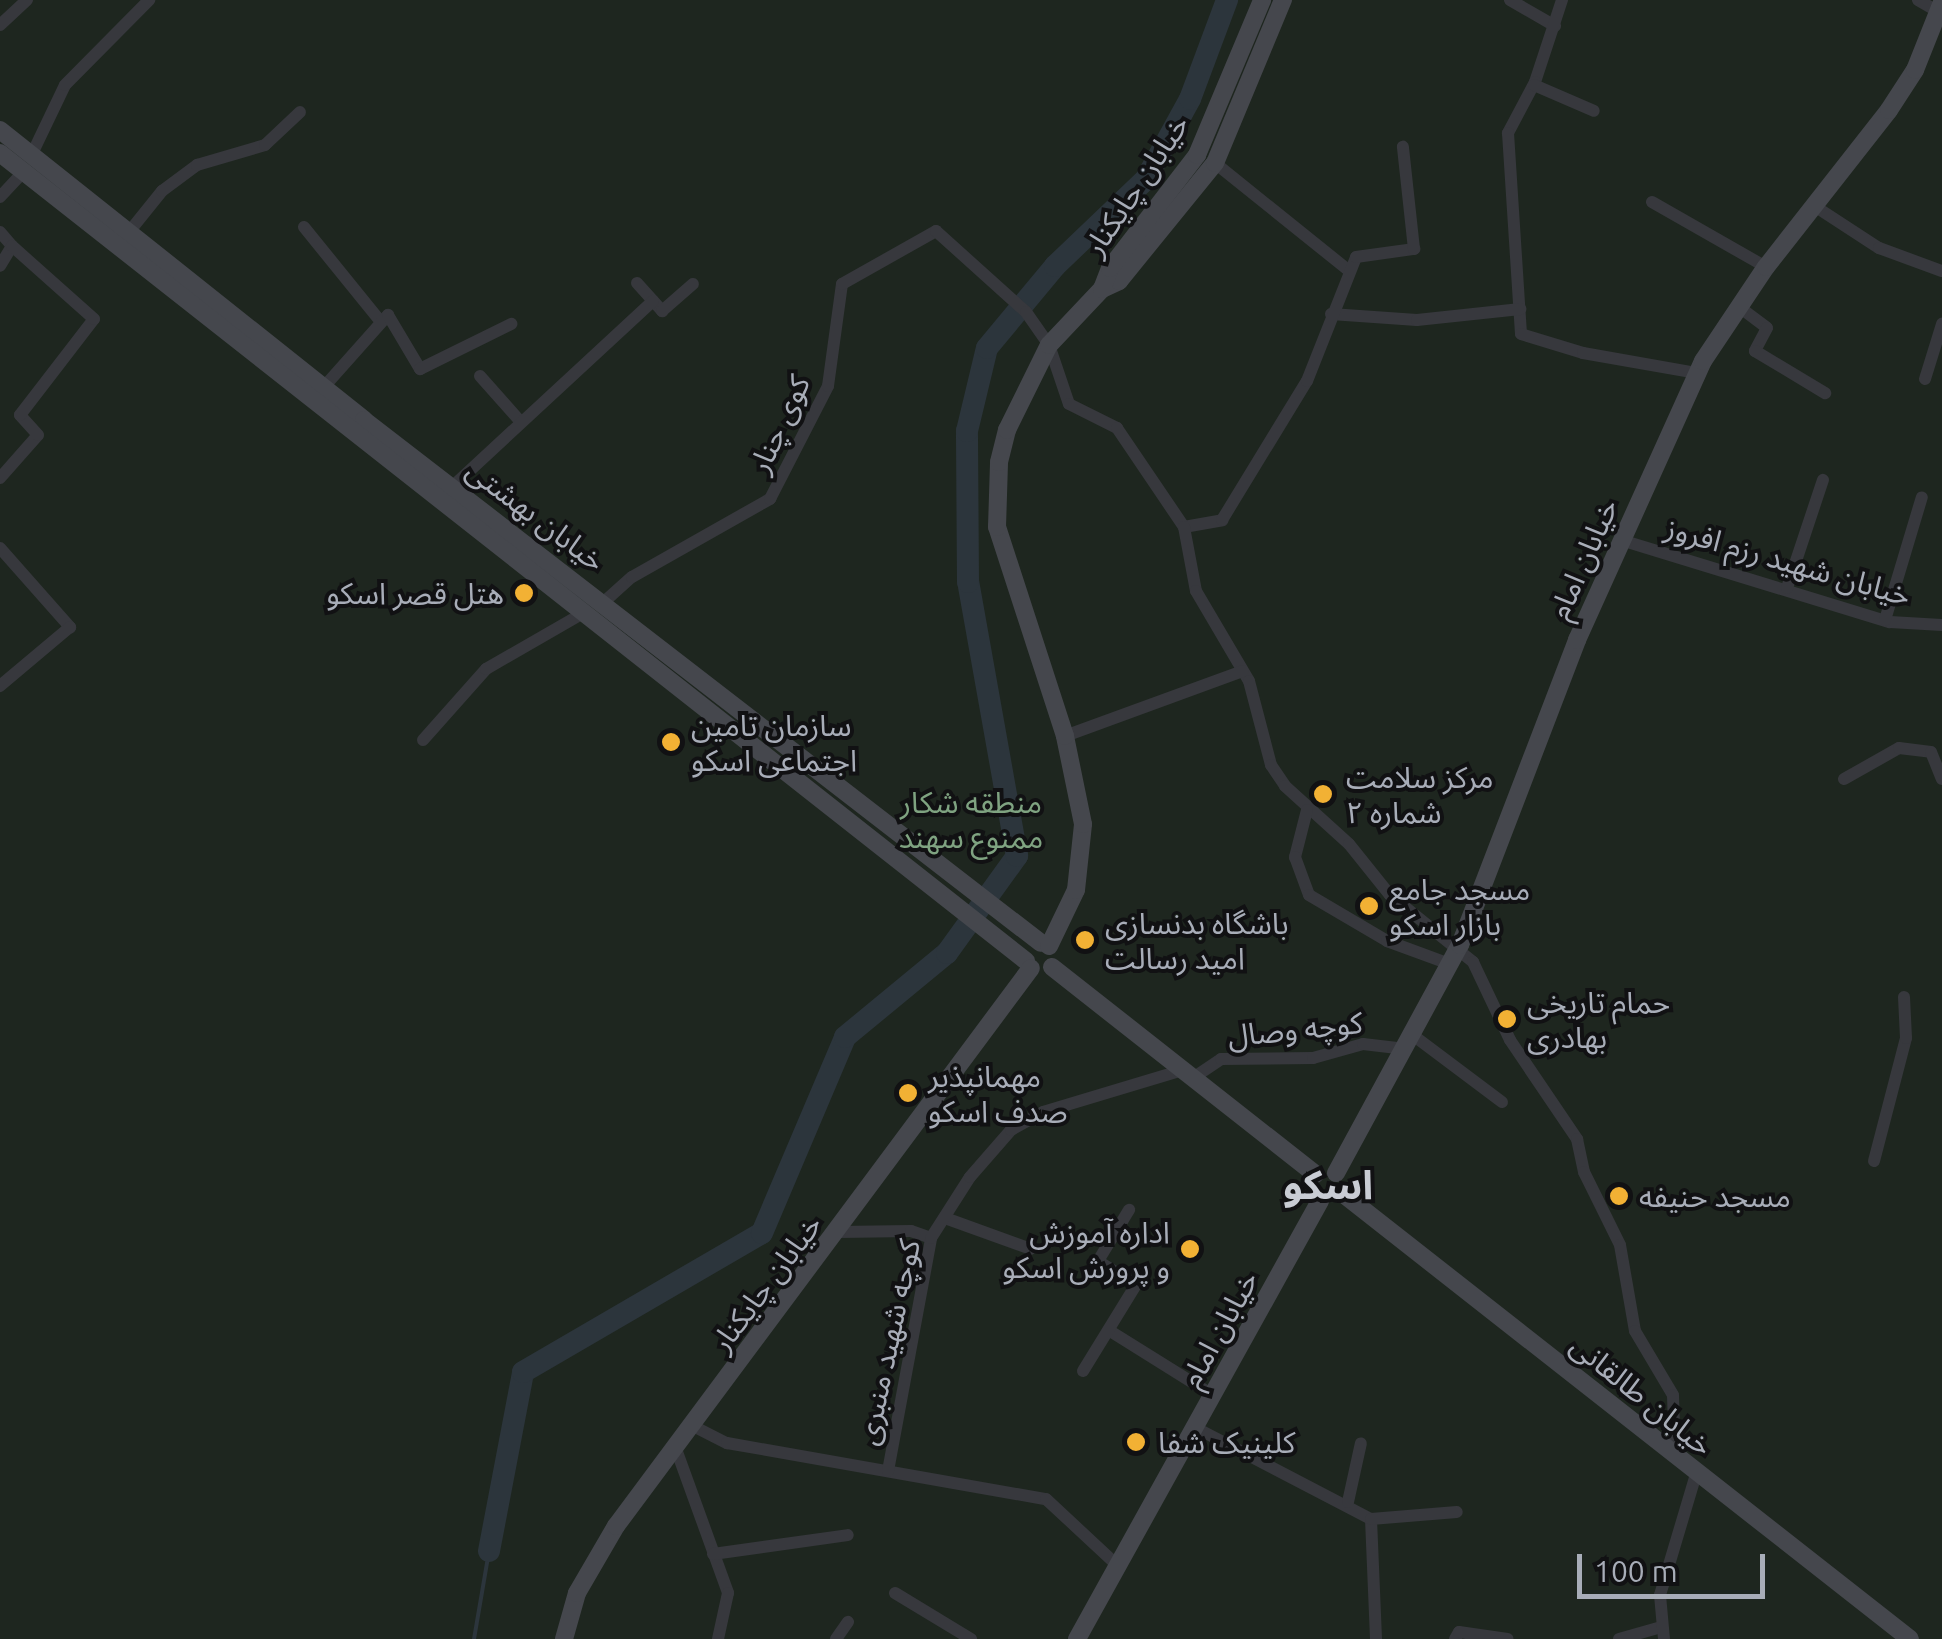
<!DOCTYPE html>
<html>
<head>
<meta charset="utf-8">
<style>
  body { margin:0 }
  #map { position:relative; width:1942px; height:1639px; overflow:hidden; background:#161618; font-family:Ubuntu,"Noto Sans Arabic",sans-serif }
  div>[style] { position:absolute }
  .green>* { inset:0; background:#1e261f; transform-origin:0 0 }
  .stream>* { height:4px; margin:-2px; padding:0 2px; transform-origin:2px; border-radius:2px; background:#2c353c }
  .river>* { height:22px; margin:-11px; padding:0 11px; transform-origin:11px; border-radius:11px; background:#2c353c }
  .street>* { height:12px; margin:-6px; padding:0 6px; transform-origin:6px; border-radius:6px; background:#37383d }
  .secondary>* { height:18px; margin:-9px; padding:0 9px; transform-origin:9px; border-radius:9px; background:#45474d }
  .dots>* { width:28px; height:28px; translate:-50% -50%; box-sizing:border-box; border:5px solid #111113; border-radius:50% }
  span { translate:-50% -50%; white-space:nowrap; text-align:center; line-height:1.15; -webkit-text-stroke:8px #111113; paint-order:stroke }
  .street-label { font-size:30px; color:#a8adb8 }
  .poi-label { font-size:30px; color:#a8adb8 }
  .right { translate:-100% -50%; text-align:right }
  .left { translate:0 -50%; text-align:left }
  .park-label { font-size:30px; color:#7fa381 }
  .district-label { font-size:40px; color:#c9ccd4; font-weight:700 }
  .scale { position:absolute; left:1577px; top:1554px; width:188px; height:45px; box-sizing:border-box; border:5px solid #a8adb8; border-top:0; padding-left:12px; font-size:30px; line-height:35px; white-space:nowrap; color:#a8adb8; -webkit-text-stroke:8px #111113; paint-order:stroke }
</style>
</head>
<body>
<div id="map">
  <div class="green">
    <i style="left:0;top:0;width:1942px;height:1639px"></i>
  </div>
  <div class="stream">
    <i style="left:474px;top:1639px;width:89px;rotate:-80.3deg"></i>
  </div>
  <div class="river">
    <i style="left:489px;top:1551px;width:182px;rotate:-79.2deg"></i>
    <i style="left:523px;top:1372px;width:276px;rotate:-30.2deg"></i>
    <i style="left:762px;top:1233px;width:213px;rotate:-67deg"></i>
    <i style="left:845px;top:1037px;width:132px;rotate:-39.5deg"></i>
    <i style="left:947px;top:953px;width:120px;rotate:-54.2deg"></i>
    <i style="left:1017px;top:856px;width:278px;rotate:-100.1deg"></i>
    <i style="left:968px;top:582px;width:151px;rotate:-90.4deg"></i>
    <i style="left:967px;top:431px;width:85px;rotate:-76.5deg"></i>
    <i style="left:987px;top:348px;width:107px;rotate:-50.3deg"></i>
    <i style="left:1055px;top:266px;width:126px;rotate:-43.7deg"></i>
    <i style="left:1146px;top:179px;width:91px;rotate:-61.2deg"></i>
    <i style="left:1190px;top:99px;width:106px;rotate:-69.5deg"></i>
  </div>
  <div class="street">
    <i style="left:1510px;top:0;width:52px;rotate:30deg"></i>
    <i style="left:1562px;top:0;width:86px;rotate:108.2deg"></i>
    <i style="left:1535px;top:82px;width:58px;rotate:117.9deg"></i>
    <i style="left:1508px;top:133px;width:201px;rotate:86.3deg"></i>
    <i style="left:1521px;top:334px;width:65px;rotate:17deg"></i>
    <i style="left:1583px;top:353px;width:116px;rotate:10deg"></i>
    <i style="left:1918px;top:0;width:24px;rotate:30deg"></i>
    <i style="left:0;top:25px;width:37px;rotate:-43deg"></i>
    <i style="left:1534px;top:85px;width:65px;rotate:23.4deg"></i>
    <i style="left:32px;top:154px;width:76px;rotate:-64.4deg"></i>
    <i style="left:65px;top:85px;width:120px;rotate:-45.3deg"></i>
    <i style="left:1215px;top:163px;width:169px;rotate:38.8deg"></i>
    <i style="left:0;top:197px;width:35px;rotate:-47deg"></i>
    <i style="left:1652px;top:202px;width:131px;rotate:29.7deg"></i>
    <i style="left:1816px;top:207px;width:75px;rotate:33.1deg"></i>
    <i style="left:1879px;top:248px;width:67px;rotate:20.1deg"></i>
    <i style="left:304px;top:227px;width:122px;rotate:51deg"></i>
    <i style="left:0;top:232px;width:18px;rotate:49deg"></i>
    <i style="left:12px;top:246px;width:23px;rotate:121deg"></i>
    <i style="left:129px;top:232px;width:53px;rotate:-51.2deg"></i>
    <i style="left:162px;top:191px;width:44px;rotate:-36.6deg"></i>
    <i style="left:197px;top:165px;width:71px;rotate:-16.4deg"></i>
    <i style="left:265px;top:145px;width:48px;rotate:-43.3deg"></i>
    <i style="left:637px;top:283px;width:38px;rotate:48deg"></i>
    <i style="left:662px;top:311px;width:41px;rotate:-41.1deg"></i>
    <i style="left:1738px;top:306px;width:36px;rotate:37deg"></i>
    <i style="left:1767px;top:328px;width:26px;rotate:118deg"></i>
    <i style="left:1755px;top:351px;width:82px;rotate:31deg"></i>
    <i style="left:1331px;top:314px;width:86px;rotate:4deg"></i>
    <i style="left:1417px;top:320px;width:104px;rotate:-6.1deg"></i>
    <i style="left:480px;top:376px;width:59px;rotate:48.4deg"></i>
    <i style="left:1925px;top:379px;width:58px;rotate:-72.8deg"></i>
    <i style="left:323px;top:388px;width:98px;rotate:-48.3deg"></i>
    <i style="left:388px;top:315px;width:63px;rotate:59.3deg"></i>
    <i style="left:420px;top:369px;width:102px;rotate:-26.3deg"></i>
    <i style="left:0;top:478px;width:57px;rotate:-48.5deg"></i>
    <i style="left:38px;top:435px;width:27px;rotate:-132deg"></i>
    <i style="left:20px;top:415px;width:121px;rotate:-52.4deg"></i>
    <i style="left:94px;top:319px;width:110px;rotate:-138.3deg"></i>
    <i style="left:452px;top:487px;width:274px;rotate:-42.8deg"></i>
    <i style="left:1184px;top:527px;width:39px;rotate:-10deg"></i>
    <i style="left:1222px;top:520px;width:163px;rotate:-58.6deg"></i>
    <i style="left:1307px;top:381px;width:133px;rotate:-68.4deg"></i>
    <i style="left:1356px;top:257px;width:59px;rotate:-7.9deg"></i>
    <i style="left:1414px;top:249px;width:103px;rotate:-96.2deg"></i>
    <i style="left:1621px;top:540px;width:281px;rotate:17deg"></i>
    <i style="left:1890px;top:622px;width:52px;rotate:3.3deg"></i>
    <i style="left:0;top:548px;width:106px;rotate:48.5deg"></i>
    <i style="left:70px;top:627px;width:92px;rotate:139.9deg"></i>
    <i style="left:1787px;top:588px;width:114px;rotate:-71.6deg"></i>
    <i style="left:605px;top:601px;width:36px;rotate:-42deg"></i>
    <i style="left:632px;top:577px;width:159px;rotate:-29.5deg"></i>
    <i style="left:770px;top:499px;width:127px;rotate:-62.8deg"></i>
    <i style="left:828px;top:386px;width:103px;rotate:-82.2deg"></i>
    <i style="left:842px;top:284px;width:108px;rotate:-29.4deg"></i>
    <i style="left:936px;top:231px;width:121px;rotate:42deg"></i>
    <i style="left:1026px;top:312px;width:40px;rotate:55.1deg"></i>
    <i style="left:1049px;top:345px;width:62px;rotate:71.3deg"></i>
    <i style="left:1069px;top:404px;width:54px;rotate:26.6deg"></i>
    <i style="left:1117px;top:428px;width:120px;rotate:55.9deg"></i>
    <i style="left:1184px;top:527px;width:65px;rotate:79.4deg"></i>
    <i style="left:1196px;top:591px;width:104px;rotate:59.5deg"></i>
    <i style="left:1249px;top:681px;width:87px;rotate:75.3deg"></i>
    <i style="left:1271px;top:765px;width:25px;rotate:56deg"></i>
    <i style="left:1285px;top:786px;width:86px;rotate:42.2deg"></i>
    <i style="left:1349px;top:844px;width:65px;rotate:51.2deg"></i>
    <i style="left:1390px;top:895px;width:107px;rotate:38.9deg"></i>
    <i style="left:1473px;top:962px;width:86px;rotate:64.6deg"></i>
    <i style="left:1510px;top:1040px;width:120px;rotate:55.9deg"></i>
    <i style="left:1577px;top:1139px;width:34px;rotate:78deg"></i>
    <i style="left:1584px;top:1172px;width:81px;rotate:63.7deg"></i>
    <i style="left:1620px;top:1245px;width:87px;rotate:80.1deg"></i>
    <i style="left:1635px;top:1331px;width:74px;rotate:59.3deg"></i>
    <i style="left:1673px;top:1395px;width:62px;rotate:88.2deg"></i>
    <i style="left:1885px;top:620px;width:128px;rotate:-73.3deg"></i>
    <i style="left:1065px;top:736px;width:189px;rotate:-20.1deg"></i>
    <i style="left:423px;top:740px;width:95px;rotate:-48.4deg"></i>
    <i style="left:486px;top:669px;width:114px;rotate:-29.9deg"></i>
    <i style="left:1844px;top:779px;width:63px;rotate:-29.4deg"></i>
    <i style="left:1899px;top:748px;width:32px;rotate:7deg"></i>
    <i style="left:1931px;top:752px;width:29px;rotate:68deg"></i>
    <i style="left:1307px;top:810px;width:49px;rotate:104.3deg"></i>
    <i style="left:1295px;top:857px;width:40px;rotate:69.8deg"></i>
    <i style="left:1309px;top:895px;width:91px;rotate:30.5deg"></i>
    <i style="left:1387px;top:941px;width:67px;rotate:20.1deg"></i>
    <i style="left:1414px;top:1036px;width:110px;rotate:36.9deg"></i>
    <i style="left:1193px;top:1078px;width:34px;rotate:-34deg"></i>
    <i style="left:1221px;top:1059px;width:92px;rotate:-0.6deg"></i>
    <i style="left:1313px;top:1058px;width:52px;rotate:-15.6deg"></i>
    <i style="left:1363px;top:1044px;width:43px;rotate:6.6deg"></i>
    <i style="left:1874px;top:1161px;width:127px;rotate:-75.4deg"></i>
    <i style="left:1906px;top:1038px;width:41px;rotate:-92.8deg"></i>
    <i style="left:945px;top:1218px;width:91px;rotate:19.8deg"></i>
    <i style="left:839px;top:1232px;width:72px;rotate:-0.8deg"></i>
    <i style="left:911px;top:1231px;width:21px;rotate:19deg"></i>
    <i style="left:1110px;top:1331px;width:123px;rotate:32deg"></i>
    <i style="left:1083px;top:1371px;width:101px;rotate:-58.4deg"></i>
    <i style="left:1136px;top:1285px;width:45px;rotate:-147.7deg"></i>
    <i style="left:1098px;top:1261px;width:60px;rotate:-58.7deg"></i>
    <i style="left:693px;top:1426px;width:38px;rotate:27deg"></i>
    <i style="left:727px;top:1443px;width:324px;rotate:10deg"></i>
    <i style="left:1046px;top:1499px;width:97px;rotate:42.9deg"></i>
    <i style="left:1196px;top:1428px;width:197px;rotate:27.5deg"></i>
    <i style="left:1371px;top:1519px;width:120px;rotate:87.6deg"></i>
    <i style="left:676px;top:1449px;width:153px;rotate:70.1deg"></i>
    <i style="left:728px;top:1593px;width:47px;rotate:102.3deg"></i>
    <i style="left:888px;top:1471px;width:237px;rotate:-79.5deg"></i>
    <i style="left:931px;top:1238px;width:72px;rotate:-57.4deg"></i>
    <i style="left:970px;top:1177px;width:62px;rotate:-48.9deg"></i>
    <i style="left:1011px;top:1130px;width:37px;rotate:-29deg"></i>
    <i style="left:1043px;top:1112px;width:146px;rotate:-16.7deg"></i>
    <i style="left:1348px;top:1502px;width:60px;rotate:-77.6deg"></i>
    <i style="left:1371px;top:1519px;width:86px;rotate:-4.7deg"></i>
    <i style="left:713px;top:1554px;width:136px;rotate:-8deg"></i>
    <i style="left:895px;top:1593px;width:89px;rotate:31.2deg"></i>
    <i style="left:836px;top:1639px;width:21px;rotate:-55deg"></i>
    <i style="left:1455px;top:1639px;width:8px;rotate:-60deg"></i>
    <i style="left:1459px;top:1632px;width:49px;rotate:8.1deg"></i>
    <i style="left:1619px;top:1639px;width:44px;rotate:-15.9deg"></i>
    <i style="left:1664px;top:1639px;width:44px;rotate:-95.2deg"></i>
    <i style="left:1660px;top:1595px;width:126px;rotate:-73.4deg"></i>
  </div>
  <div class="secondary">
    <i style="left:0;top:130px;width:465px;rotate:38.5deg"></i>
    <i style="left:364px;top:420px;width:855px;rotate:37.69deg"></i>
    <i style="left:0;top:153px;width:1306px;rotate:38.22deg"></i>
    <i style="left:1102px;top:289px;width:19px;rotate:-25deg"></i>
    <i style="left:1119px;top:281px;width:152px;rotate:-50.9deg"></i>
    <i style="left:1215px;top:163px;width:177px;rotate:-67.4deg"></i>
    <i style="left:1049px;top:946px;width:62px;rotate:-64.3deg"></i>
    <i style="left:1076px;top:890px;width:66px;rotate:-83.9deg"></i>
    <i style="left:1083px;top:824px;width:90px;rotate:-101.6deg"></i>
    <i style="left:1065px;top:736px;width:220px;rotate:-108deg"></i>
    <i style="left:997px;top:527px;width:65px;rotate:-88.2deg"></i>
    <i style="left:999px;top:462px;width:33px;rotate:-76deg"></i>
    <i style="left:1007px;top:430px;width:95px;rotate:-63.7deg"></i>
    <i style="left:1049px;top:345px;width:77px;rotate:-46.6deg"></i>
    <i style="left:1102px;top:289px;width:22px;rotate:-69deg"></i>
    <i style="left:1110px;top:268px;width:143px;rotate:-52.4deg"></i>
    <i style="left:1197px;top:155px;width:168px;rotate:-67.2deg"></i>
    <i style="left:1052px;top:967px;width:335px;rotate:38.2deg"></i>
    <i style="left:1336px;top:1173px;width:260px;rotate:-61.5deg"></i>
    <i style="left:1460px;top:945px;width:327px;rotate:-69deg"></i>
    <i style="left:1577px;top:640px;width:306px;rotate:-65.7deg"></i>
    <i style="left:1703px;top:361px;width:113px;rotate:-56.2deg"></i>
    <i style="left:1766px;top:267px;width:199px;rotate:-51.9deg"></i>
    <i style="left:1889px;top:110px;width:48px;rotate:-57deg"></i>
    <i style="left:1915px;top:70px;width:73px;rotate:-68.3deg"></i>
    <i style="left:1342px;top:1193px;width:722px;rotate:38.14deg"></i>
    <i style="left:564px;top:1639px;width:48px;rotate:-74.2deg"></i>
    <i style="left:577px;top:1593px;width:78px;rotate:-59.8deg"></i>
    <i style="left:616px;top:1526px;width:695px;rotate:-53.36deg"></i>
    <i style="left:1077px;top:1639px;width:501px;rotate:-60.98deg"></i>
  </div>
  <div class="dots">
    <i style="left:524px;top:593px;background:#f2b134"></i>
    <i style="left:671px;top:742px;background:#f2b134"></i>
    <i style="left:1323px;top:794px;background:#f2b134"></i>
    <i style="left:1369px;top:906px;background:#f2b134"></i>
    <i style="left:1085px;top:940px;background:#f2b134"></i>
    <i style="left:1507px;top:1019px;background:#f2b134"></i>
    <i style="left:908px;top:1093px;background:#f2b134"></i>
    <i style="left:1619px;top:1196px;background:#f2b134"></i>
    <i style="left:1190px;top:1249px;background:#f2b134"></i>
    <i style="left:1136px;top:1442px;background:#f2b134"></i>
  </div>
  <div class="street-label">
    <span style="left:1136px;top:185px;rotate:-56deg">خیابان چایکنار</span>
    <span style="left:779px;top:424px;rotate:-65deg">کوی چنار</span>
    <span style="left:536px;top:515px;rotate:37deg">خیابان بهشتی</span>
    <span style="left:1583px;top:559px;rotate:-66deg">خیابان امام</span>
    <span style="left:1788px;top:561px;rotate:16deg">خیابان شهید رزم افروز</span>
    <span style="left:1295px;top:1029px;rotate:-6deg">کوچه وصال</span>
    <span style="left:766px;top:1283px;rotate:-53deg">خیابان چایکنار</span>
    <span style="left:1219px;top:1329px;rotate:-61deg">خیابان امام</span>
    <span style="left:888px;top:1342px;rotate:-78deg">کوچه شهید منبری</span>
    <span style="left:1642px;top:1395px;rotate:39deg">خیابان طالقانی</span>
  </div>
  <div class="poi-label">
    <span class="right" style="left:504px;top:593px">هتل قصر اسکو</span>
    <span class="left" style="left:691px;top:742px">سازمان تامین<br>اجتماعی اسکو</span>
    <span class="left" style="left:1346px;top:794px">مرکز سلامت<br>شماره ۲</span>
    <span class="left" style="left:1389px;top:906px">مسجد جامع<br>بازار اسکو</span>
    <span class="left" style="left:1105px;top:940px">باشگاه بدنسازی<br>امید رسالت</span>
    <span class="left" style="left:1527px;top:1019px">حمام تاریخی<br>بهادری</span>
    <span class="left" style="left:928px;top:1093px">مهمانپذیر<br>صدف اسکو</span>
    <span class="left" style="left:1639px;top:1196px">مسجد حنیفه</span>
    <span class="right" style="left:1170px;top:1249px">اداره آموزش<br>و پرورش اسکو</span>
    <span class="left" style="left:1158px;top:1442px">کلینیک شفا</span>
  </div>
  <div class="park-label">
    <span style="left:971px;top:819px">منطقه شکار<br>ممنوع سهند</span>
  </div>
  <div class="district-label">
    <span style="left:1328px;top:1185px">اسکو</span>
  </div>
  <div class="scale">100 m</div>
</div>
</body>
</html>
